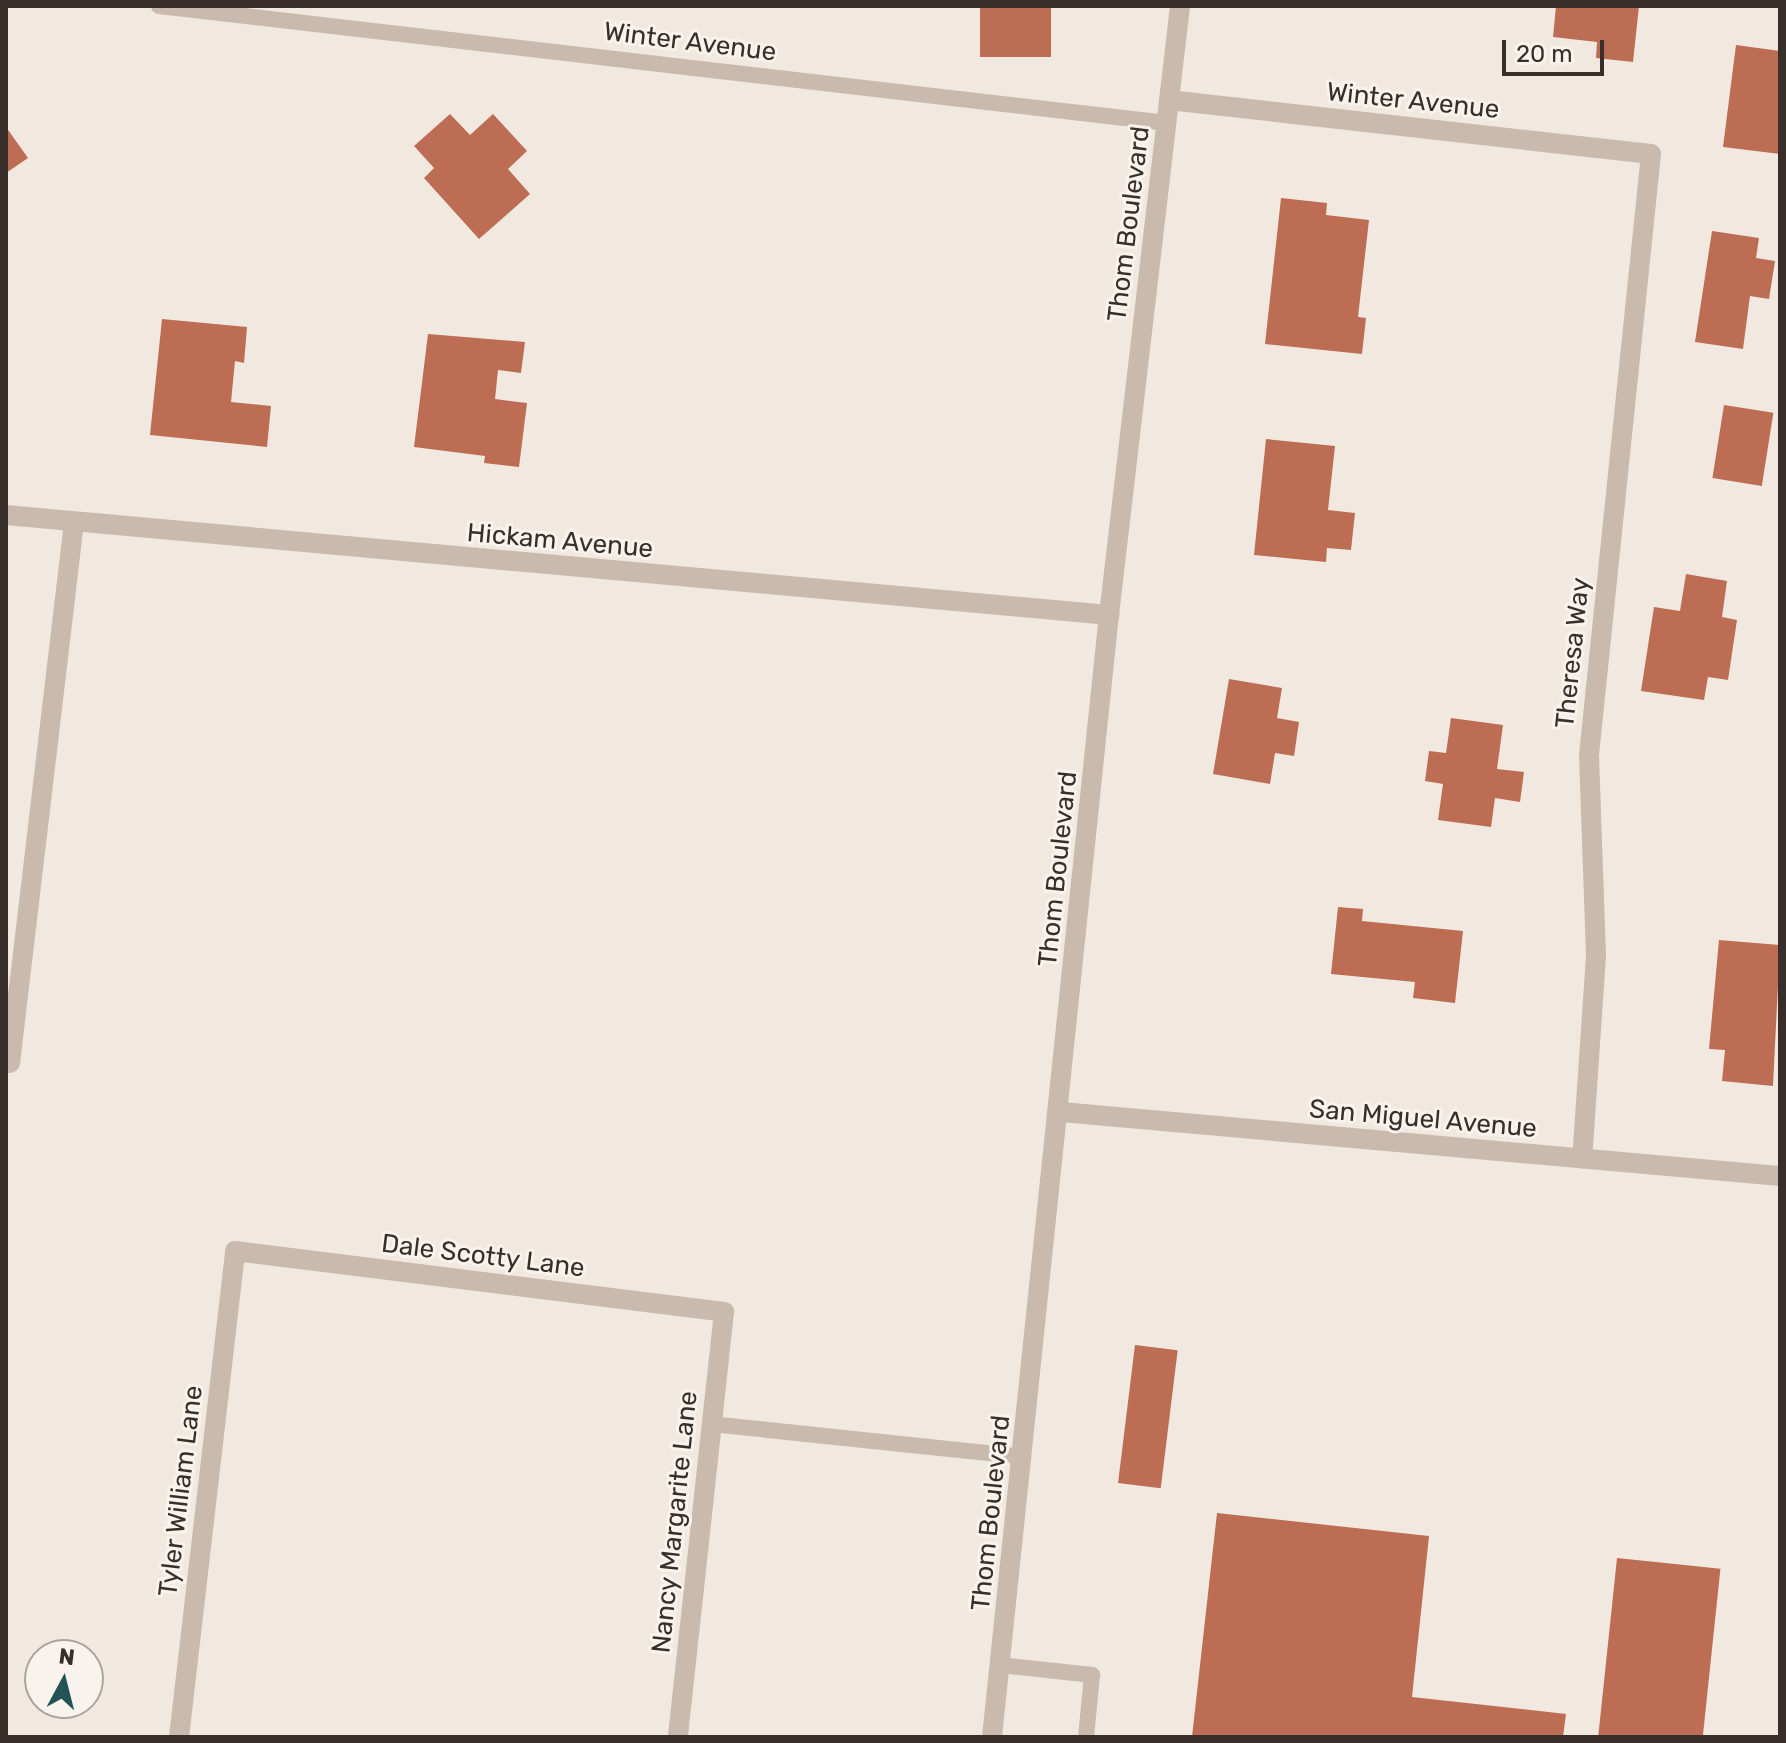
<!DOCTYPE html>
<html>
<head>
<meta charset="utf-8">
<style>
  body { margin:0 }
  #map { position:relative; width:1786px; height:1743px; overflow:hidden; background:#f1e9e0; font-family:Rubik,sans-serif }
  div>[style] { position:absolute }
  .building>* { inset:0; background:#bc6d53; transform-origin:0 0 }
  .service>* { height:16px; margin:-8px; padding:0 8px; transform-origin:8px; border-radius:8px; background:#c9baad }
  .minor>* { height:20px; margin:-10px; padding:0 10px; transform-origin:10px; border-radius:10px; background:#c9baad }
  .tertiary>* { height:20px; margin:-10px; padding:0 10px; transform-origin:10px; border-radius:10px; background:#c9baad }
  span { translate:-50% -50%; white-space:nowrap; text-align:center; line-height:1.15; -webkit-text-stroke:6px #f9f3ed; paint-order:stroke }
  .street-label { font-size:26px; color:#382f2b }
  .frame { position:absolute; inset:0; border:8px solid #382f2b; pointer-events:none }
  .north { position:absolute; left:24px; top:1639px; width:80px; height:80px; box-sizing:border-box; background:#f9f3ed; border:2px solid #aca59f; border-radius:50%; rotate:7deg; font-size:22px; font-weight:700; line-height:32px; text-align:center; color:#382f2b }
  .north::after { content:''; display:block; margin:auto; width:28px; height:36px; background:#235356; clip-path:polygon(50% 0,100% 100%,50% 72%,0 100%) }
  .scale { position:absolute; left:1502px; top:40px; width:102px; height:36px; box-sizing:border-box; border:4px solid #382f2b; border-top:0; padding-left:10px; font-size:24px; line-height:28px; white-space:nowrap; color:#382f2b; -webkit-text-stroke:6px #f9f3ed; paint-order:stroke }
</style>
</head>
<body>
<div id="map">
  <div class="building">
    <i style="left:980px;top:6px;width:71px;height:51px"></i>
    <i style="clip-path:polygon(1556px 6px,1639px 6px,1633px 62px,1596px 58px,1597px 42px,1553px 37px)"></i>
    <i style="clip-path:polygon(1736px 45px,1780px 51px,1780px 154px,1723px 147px)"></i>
    <i style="clip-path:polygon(450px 114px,470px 135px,493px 114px,527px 151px,508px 169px,530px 194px,479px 239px,424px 178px,434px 168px,414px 146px)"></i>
    <i style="clip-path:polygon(6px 127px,28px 158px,6px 173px)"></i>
    <i style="clip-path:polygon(1281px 198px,1327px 203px,1326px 215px,1369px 220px,1358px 317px,1366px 318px,1362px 354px,1265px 344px)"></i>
    <i style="clip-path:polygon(1712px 231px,1759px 238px,1756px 258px,1775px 261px,1769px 299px,1750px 296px,1743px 349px,1695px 342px)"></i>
    <i style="clip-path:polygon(162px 319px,247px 327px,244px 363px,235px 361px,231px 402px,271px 406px,267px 447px,150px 435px)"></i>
    <i style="clip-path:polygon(428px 334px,525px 342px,521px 373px,498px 370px,495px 399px,527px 403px,519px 467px,484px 463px,485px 456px,414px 447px)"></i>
    <i style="left:1724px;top:405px;width:50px;height:74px;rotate:9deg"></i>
    <i style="clip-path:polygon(1266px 439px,1335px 446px,1328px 510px,1355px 513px,1351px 550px,1327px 548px,1326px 562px,1254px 555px)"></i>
    <i style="clip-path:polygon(1686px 574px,1727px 581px,1722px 617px,1737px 620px,1728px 680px,1708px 677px,1704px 700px,1641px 691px,1654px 607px,1680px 611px)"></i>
    <i style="clip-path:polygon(1229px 679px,1282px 688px,1277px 718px,1299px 722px,1294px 756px,1275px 753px,1270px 784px,1213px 774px)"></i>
    <i style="clip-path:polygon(1451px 718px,1503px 725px,1497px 769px,1524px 772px,1520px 802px,1495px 798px,1491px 827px,1438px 820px,1443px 784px,1425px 781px,1429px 751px,1446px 753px)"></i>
    <i style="clip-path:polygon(1338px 907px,1363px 909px,1362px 921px,1463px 931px,1455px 1003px,1413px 998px,1415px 982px,1331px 974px)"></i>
    <i style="clip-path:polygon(1719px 940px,1780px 945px,1773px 1086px,1722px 1081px,1725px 1050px,1709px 1049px)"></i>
    <i style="left:1135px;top:1345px;width:43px;height:139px;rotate:7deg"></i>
    <i style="clip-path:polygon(1217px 1513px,1429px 1536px,1412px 1697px,1566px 1714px,1563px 1737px,1192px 1737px)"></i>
    <i style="left:1617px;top:1558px;width:104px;height:180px;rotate:6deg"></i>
  </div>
  <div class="service">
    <i style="left:159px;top:6px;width:1015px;rotate:6.62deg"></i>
    <i style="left:711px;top:1424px;width:314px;rotate:6deg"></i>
    <i style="left:1000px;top:1665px;width:93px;rotate:6.2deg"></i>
    <i style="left:1092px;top:1675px;width:62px;rotate:95.5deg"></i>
  </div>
  <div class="minor">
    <i style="left:1169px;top:100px;width:485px;rotate:6.4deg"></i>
    <i style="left:1651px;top:154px;width:604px;rotate:95.89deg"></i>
    <i style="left:1589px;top:755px;width:201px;rotate:88deg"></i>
    <i style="left:1596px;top:956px;width:203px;rotate:93.9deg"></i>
    <i style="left:10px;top:1063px;width:545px;rotate:-83.25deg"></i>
    <i style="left:1061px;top:1112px;width:722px;rotate:5.09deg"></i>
    <i style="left:179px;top:1737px;width:489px;rotate:-83.4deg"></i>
    <i style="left:235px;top:1251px;width:493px;rotate:7.1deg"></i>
    <i style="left:724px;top:1312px;width:427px;rotate:96.2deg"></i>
  </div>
  <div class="tertiary">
    <i style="left:6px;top:515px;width:1108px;rotate:5.18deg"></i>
    <i style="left:992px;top:1737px;width:1128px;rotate:-84.05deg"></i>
    <i style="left:1109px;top:615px;width:613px;rotate:-83.35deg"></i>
  </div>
  <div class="street-label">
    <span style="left:690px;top:42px;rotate:7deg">Winter Avenue</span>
    <span style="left:1413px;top:101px;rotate:6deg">Winter Avenue</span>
    <span style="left:1129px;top:224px;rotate:-83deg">Thom Boulevard</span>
    <span style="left:560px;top:541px;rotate:5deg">Hickam Avenue</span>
    <span style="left:1573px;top:653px;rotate:-84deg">Theresa Way</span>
    <span style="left:1058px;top:869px;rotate:-84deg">Thom Boulevard</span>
    <span style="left:1423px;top:1119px;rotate:5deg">San Miguel Avenue</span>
    <span style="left:483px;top:1256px;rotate:7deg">Dale Scotty Lane</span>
    <span style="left:181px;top:1491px;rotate:-83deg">Tyler William Lane</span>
    <span style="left:991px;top:1513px;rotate:-84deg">Thom Boulevard</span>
    <span style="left:675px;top:1522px;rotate:-84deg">Nancy Margarite Lane</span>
  </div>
  <div class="frame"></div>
  <div class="north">N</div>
  <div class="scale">20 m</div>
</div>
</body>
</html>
